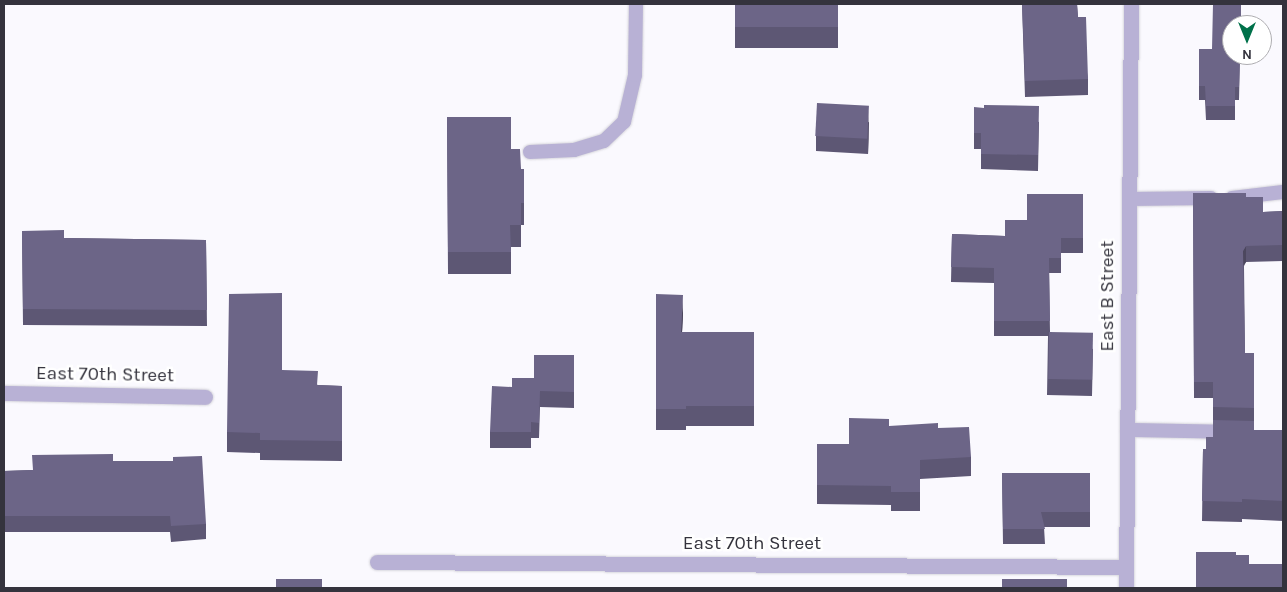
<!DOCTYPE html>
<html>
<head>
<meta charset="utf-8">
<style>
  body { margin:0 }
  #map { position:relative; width:1287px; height:592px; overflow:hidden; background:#faf9fe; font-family:Karla,sans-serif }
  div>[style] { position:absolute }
  .roads { filter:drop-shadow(0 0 1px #d6d5db) drop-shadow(0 0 1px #d6d5db) }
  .service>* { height:14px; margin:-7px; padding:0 7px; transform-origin:7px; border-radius:7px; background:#b8b1d5 }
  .minor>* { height:15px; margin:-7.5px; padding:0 7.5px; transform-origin:7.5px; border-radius:7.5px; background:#b8b1d5 }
  .wall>* { inset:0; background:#5d5774; transform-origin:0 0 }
  .shaded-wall>* { inset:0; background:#4c475e }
  .building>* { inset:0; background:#6c6587; transform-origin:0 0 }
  span { translate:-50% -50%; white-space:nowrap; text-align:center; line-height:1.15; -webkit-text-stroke:5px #fff; paint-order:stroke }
  .street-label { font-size:19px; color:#34333d }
  .frame { position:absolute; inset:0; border:5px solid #34333d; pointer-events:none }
  .north { position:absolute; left:1222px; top:15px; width:50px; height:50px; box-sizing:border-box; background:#fff; border:1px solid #aeadb1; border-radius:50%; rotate:180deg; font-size:14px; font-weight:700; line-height:20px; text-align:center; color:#34333d }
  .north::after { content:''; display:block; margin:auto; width:18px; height:22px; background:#00714a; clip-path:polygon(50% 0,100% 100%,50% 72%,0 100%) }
</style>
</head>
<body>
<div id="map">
  <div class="roads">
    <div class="service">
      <i style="left:530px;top:152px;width:44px;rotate:-2.6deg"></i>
      <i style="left:574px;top:150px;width:31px;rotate:-17deg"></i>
      <i style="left:604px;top:141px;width:28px;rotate:-44deg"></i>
      <i style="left:624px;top:122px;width:48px;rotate:-76.8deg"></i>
      <i style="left:635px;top:75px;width:71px;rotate:-89.2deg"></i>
      <i style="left:1232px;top:198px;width:51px;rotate:-6.7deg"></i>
      <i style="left:1129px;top:199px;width:82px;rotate:-0.7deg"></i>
      <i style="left:1127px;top:430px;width:103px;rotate:1.1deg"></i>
    </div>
    <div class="minor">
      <i style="left:4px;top:393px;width:201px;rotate:1.1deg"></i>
      <i style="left:377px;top:562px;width:749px;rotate:0.38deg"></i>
      <i style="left:1126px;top:588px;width:584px;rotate:-89.51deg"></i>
    </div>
  </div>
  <div class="wall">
    <i style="left:735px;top:4px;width:103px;height:44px"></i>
    <i style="clip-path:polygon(1022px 4px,1077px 4px,1078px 17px,1088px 79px,1088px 95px,1025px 97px)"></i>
    <i style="clip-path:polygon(1199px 49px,1240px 55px,1239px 100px,1235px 100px,1235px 120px,1206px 120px,1205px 100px,1199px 100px)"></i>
    <i style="clip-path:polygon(984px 108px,1039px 122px,1038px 171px,981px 169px,981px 149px,974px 149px,974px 133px)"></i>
    <i style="clip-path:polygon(447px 117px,511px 149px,521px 169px,524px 169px,524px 225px,521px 225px,521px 247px,511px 247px,511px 274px,448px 274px)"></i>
    <i style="clip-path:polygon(869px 122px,868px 154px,816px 151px,816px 136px)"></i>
    <i style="clip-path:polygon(1193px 193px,1246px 197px,1263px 212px,1283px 211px,1283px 261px,1246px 262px,1244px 266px,1245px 353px,1254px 353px,1254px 430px,1283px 430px,1283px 521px,1242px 519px,1242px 522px,1202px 521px,1203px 449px,1206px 449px,1213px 437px,1213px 398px,1194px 398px)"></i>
    <i style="clip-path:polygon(1083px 194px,1083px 253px,1061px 253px,1061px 273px,1049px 273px,1050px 332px,1093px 349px,1092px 396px,1047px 395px,1048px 336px,994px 336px,994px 283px,951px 282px,952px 234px,1005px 236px,1027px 220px)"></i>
    <i style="clip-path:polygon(22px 231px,64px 238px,206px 240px,207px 326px,23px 325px)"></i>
    <i style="clip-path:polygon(656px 294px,683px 315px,682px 332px,754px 332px,754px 426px,686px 426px,686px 430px,656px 430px)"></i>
    <i style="clip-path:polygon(574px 355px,574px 408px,540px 407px,539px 438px,531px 438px,531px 448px,490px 448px,490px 432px,512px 387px,534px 378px)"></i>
    <i style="clip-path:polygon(282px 370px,318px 385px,342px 386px,342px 461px,260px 460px,260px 453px,227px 452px,227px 432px)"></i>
    <i style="clip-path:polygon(889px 426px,938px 428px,971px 457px,971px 476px,920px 479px,920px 511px,891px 511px,891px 505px,817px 504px,817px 444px,849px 444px)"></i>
    <i style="clip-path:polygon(113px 461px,206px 524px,206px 539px,171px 542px,170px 532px,4px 532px,4px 471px,32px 470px)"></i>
    <i style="clip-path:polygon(1002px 473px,1090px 473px,1090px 527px,1044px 527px,1045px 544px,1003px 544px)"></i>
  </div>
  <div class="shaded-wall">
    <i style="clip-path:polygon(869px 106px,869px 122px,868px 154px,868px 138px)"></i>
    <i style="clip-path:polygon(1246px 246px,1246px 262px,1243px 266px,1243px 251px)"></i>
    <i style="clip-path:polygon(683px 295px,683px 315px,681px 352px,681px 332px)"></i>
  </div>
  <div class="building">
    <i style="left:735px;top:4px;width:103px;height:23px"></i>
    <i style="clip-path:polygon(1022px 4px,1077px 4px,1078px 17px,1086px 17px,1088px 79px,1025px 81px)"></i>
    <i style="clip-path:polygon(1213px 4px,1241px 4px,1241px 25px,1232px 25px,1232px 55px,1240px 55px,1239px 87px,1235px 87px,1235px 106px,1206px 106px,1205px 86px,1199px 86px,1199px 49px,1212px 49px)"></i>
    <i style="left:817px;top:103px;width:52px;height:33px;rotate:3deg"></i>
    <i style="clip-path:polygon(984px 105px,1039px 106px,1038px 155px,981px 154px,981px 133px,974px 133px,974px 107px,984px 108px)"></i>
    <i style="clip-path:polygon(447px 117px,511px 117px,511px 149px,520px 149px,521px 169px,524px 169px,524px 203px,521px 203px,521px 225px,510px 225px,511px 252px,448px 252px)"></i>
    <i style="clip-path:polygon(1193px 193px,1246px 193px,1246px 197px,1263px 197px,1263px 212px,1283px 211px,1283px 245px,1246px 246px,1243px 251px,1245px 353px,1254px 353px,1254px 408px,1213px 407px,1213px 382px,1194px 382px)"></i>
    <i style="clip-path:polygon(1027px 194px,1083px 194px,1083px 238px,1061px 238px,1061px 258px,1049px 258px,1050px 321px,994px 321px,994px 268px,951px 267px,952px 234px,1005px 236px,1005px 220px,1027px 220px)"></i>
    <i style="clip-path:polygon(64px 230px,64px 238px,206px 240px,207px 310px,23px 309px,22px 231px)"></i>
    <i style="clip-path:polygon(282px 293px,282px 370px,318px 371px,317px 385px,342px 386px,342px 441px,260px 440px,260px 433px,227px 432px,229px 294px)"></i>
    <i style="clip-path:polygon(656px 294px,683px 295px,681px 332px,754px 332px,754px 406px,686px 406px,686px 409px,656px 409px)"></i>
    <i style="left:1049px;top:332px;width:44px;height:47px;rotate:1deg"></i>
    <i style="clip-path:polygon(534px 355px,574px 355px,574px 392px,540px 391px,539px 423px,531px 422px,531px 432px,490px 432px,492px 386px,512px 387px,512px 378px,534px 378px)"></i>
    <i style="clip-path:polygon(849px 418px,889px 419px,889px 426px,938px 423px,938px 428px,969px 427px,971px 457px,920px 460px,920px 492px,891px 492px,891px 486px,817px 485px,817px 444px,849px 444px)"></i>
    <i style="clip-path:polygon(1213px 420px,1254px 421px,1254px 430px,1283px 430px,1283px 501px,1242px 499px,1242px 502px,1202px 501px,1203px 449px,1206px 449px,1206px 437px,1213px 437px)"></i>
    <i style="clip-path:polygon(113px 454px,113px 461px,173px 461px,173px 457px,202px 456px,206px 524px,171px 526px,170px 516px,4px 516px,4px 471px,33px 470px,32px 455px)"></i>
    <i style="clip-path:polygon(1002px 473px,1090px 473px,1090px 512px,1041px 512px,1045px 529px,1003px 529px)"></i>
    <i style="clip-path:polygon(1196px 552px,1236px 552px,1236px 555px,1249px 555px,1249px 564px,1283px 564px,1283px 588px,1196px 588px)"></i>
    <i style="left:322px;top:579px;width:9px;height:46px;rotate:90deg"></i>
    <i style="left:1067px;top:579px;width:9px;height:65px;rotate:90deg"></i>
  </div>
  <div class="street-label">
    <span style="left:1108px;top:296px;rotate:-90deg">East B Street</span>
    <span style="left:105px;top:375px;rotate:1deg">East 70th Street</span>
    <span style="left:752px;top:544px">East 70th Street</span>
  </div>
  <div class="frame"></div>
  <div class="north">N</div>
</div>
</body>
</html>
